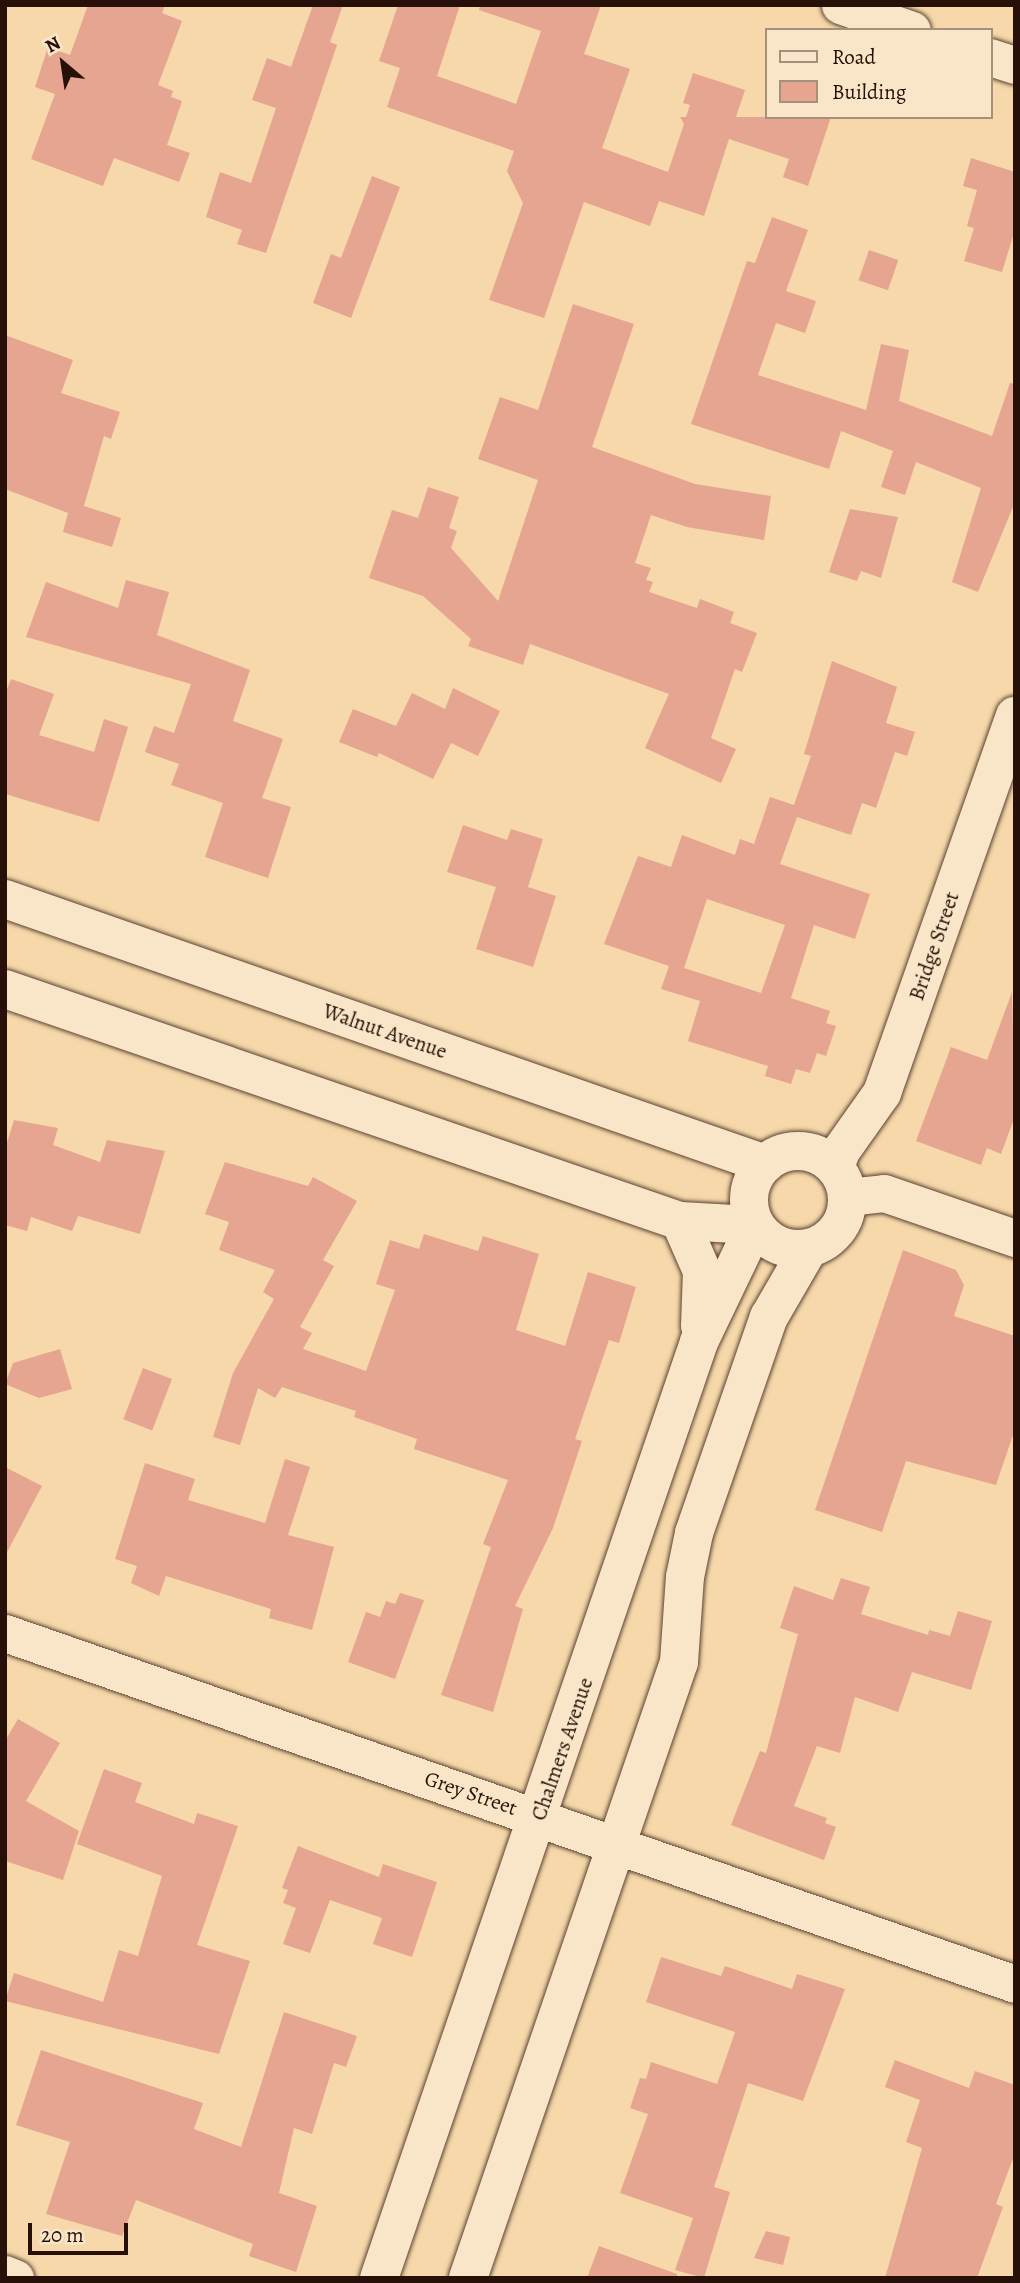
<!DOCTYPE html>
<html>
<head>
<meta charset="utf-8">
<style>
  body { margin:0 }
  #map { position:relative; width:1020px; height:2283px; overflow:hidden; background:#f6d8aa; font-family:Alegreya,serif }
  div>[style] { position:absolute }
  .building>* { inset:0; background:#e6a590; transform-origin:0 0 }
  .roads { filter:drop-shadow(0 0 2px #5b4230) drop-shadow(0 0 2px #5b4230) }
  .minor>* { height:37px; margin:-18.5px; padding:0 18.5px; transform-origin:18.5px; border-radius:18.5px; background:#f9e6c8 }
  .tertiary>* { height:38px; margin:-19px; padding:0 19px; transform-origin:19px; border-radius:19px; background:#f9e6c8 }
  .tertiary>.ring { margin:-19px; padding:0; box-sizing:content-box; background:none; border:38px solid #f9e6c8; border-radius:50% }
  span { translate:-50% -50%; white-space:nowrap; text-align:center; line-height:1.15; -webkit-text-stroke:5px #f9e6c8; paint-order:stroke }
  .street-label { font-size:21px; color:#271007 }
  .frame { position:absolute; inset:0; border:7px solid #271007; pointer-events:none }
  .legend { position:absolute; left:765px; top:28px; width:228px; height:91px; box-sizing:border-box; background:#f9e6c8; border:2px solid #a5907b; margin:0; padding:9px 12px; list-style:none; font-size:21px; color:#271007 }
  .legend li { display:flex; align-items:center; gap:14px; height:35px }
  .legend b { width:35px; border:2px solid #a5907b }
  .north { position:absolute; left:28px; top:28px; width:70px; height:70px; -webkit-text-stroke:5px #f9e6c8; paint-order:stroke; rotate:331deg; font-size:19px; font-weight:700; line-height:28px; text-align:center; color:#271007 }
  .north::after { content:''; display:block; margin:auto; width:24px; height:32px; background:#271007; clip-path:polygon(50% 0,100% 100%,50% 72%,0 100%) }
  .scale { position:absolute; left:28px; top:2223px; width:100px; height:32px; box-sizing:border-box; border:4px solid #271007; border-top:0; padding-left:9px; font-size:21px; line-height:24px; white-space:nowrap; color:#271007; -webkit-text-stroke:5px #f9e6c8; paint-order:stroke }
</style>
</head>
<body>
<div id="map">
  <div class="building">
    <i style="clip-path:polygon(88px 5px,165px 5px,162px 13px,182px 21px,158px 85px,173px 91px,171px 97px,182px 101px,167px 145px,190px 153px,179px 182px,114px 158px,103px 186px,31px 159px,55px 94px,35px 87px,48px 47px,70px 55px)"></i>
    <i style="clip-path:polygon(313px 5px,343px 5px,330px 42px,337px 45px,266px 253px,237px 244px,242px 230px,206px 217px,220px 172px,251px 183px,276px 108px,252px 100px,267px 58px,291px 67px)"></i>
    <i style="clip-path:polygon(398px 5px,460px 5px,437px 76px,516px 104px,541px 31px,479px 10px,480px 5px,601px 5px,584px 54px,630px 69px,602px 148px,668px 172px,684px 124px,680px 117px,686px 117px,690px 105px,683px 103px,693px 73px,745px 90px,736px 117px,831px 117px,808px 186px,783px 177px,789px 159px,729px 139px,704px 216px,659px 201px,650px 226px,584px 202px,544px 318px,489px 300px,523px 203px,507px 171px,514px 151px,387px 107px,400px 68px,379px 61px)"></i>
    <i style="clip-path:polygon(971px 158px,1015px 172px,1015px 230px,1002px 272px,964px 261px,974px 228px,967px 226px,977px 190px,963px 186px)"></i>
    <i style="clip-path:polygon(372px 176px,400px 187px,351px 318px,313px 303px,331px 254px,341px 258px)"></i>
    <i style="clip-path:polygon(772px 217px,808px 230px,786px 291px,816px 301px,805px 333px,776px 323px,758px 375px,866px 410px,881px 344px,909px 350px,899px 401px,992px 436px,1010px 383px,1015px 384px,1015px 502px,978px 592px,952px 582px,981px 488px,916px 462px,905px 495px,881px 487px,893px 451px,841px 431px,829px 469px,691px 424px,747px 261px,755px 263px)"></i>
    <i style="left:869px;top:250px;width:31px;height:32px;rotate:19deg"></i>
    <i style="clip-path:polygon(573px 304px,634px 324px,592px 447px,695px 484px,771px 496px,764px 540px,687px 527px,651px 515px,635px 563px,651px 568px,646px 580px,653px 582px,649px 592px,697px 608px,700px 599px,734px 612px,730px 623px,757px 633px,742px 672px,735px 669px,711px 738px,736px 749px,721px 783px,645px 748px,669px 694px,530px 644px,523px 665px,468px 646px,471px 639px,423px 596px,369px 578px,392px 510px,418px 518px,428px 487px,459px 497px,449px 528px,457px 531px,451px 548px,498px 601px,538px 480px,478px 459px,500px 397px,538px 410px)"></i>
    <i style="clip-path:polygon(5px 335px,73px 360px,61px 393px,120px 412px,111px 439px,104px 436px,84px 506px,121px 518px,112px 547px,63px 532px,68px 513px,5px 489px)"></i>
    <i style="clip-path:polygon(850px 509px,898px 517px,881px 578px,861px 571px,857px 581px,829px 572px)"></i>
    <i style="clip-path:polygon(126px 580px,169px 592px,157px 635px,250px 670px,233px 721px,283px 739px,262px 798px,291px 807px,268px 878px,205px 857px,223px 803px,171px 785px,179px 764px,145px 752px,154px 726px,174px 733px,191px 684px,26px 637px,46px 582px,118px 608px)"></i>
    <i style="clip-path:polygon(evenodd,832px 661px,897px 687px,886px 723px,915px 732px,907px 756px,895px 752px,876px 808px,862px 803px,851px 835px,797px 817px,780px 864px,870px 894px,855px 939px,814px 925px,791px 998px,830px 1011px,826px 1023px,836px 1026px,826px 1056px,817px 1053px,810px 1073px,796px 1069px,791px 1084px,765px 1076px,768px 1066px,688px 1041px,700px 1001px,661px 989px,669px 966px,604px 944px,638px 856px,671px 867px,682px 835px,735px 855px,740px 839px,754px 844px,770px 797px,794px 805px,811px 756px,804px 754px,832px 661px,707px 899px,785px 925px,761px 993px,684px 968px,707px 899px)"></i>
    <i style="clip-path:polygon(11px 679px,54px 694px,39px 735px,94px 752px,104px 719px,128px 727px,99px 822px,5px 794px,5px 694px)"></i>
    <i style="clip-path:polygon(453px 688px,500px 711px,478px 756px,451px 743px,433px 779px,379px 753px,377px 757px,339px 742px,353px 709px,396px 726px,412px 693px,445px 709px)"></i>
    <i style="clip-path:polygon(463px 825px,507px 840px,511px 829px,543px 839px,528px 887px,556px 896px,533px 967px,476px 949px,496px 887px,447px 872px)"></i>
    <i style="clip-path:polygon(1012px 992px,1015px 1116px,1001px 1154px,987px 1148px,981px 1165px,916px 1141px,951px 1047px,987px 1060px)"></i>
    <i style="clip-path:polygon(14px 1120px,58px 1128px,53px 1145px,100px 1162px,107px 1140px,165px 1151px,140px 1234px,78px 1216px,72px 1231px,31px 1217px,27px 1231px,5px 1225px,5px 1149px)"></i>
    <i style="clip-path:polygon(225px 1162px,308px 1186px,313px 1177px,357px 1201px,323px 1260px,334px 1266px,300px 1327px,312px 1333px,303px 1349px,366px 1371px,395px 1290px,376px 1284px,390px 1240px,419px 1249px,424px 1234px,478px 1251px,483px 1236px,539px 1254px,516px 1330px,565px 1346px,588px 1272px,636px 1287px,619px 1343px,609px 1340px,575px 1439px,582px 1441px,553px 1528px,515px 1606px,523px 1609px,493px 1712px,441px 1695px,491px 1547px,483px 1544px,508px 1480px,414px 1449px,417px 1439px,354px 1417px,356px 1411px,282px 1387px,275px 1398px,258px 1388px,240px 1445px,213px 1437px,233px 1373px,274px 1299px,263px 1292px,275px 1270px,219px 1250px,229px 1222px,205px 1214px)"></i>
    <i style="clip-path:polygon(903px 1250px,956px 1270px,964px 1285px,954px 1316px,1015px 1336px,1015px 1429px,996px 1485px,906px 1461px,882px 1532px,815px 1510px)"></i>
    <i style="clip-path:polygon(60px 1349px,72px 1389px,39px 1398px,5px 1384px,13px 1363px)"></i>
    <i style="left:143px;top:1368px;width:31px;height:55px;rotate:21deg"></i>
    <i style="clip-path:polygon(285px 1459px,310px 1467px,288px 1535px,334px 1547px,312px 1630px,269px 1618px,271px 1609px,166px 1576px,159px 1596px,131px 1583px,137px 1566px,115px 1559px,145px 1463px,195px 1479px,188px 1500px,265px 1523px)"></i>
    <i style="clip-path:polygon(5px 1467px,42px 1486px,5px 1556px)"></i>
    <i style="clip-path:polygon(841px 1578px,870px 1587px,861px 1614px,928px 1635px,929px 1630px,950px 1636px,958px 1611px,992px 1621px,971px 1690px,912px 1672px,898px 1712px,855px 1697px,840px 1753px,817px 1746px,794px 1806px,827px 1818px,825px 1823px,836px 1827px,824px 1860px,731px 1825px,760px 1751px,766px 1753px,798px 1634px,780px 1628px,794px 1586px,833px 1600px)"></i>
    <i style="clip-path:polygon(400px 1593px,424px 1600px,395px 1679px,348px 1662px,366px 1612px,380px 1617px,386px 1601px,395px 1604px)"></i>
    <i style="clip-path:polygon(18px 1719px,60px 1743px,26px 1801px,79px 1831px,63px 1880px,5px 1861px,5px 1741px)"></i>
    <i style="clip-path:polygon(104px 1769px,142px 1783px,135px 1802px,194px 1824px,197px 1813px,238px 1826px,197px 1945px,250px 1961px,219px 2054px,5px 2001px,14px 1973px,103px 2002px,119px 1950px,138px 1956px,162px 1876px,77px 1844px)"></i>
    <i style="clip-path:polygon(298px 1846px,379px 1877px,383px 1864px,437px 1882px,412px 1957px,373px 1944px,382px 1918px,330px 1900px,310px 1953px,283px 1944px,296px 1908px,283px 1903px,288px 1890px,282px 1888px)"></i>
    <i style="clip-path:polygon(661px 1957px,721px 1976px,725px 1966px,792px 1989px,797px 1974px,845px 1989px,803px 2101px,748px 2083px,714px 2187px,730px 2192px,704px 2278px,675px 2270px,693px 2218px,620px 2193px,648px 2114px,630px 2108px,640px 2078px,646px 2079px,651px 2062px,717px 2084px,735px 2032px,646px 2002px)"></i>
    <i style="clip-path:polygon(284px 2012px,357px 2036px,346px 2067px,334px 2063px,312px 2134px,294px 2128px,279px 2193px,317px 2206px,296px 2272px,249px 2256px,253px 2244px,136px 2200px,122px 2236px,46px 2214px,70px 2142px,16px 2125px,41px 2050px,203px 2103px,194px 2129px,241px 2147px)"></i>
    <i style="clip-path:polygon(895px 2060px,969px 2088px,975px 2071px,1015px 2085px,1015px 2153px,996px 2204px,1003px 2207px,977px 2278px,885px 2278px,922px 2148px,906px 2142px,920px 2100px,885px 2087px)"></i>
    <i style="clip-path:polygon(766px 2231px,790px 2237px,783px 2265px,754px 2258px)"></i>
    <i style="clip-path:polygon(599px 2246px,677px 2274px,677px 2278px,587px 2278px)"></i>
  </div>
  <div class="roads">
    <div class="minor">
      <i style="left:840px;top:5px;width:76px;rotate:19.1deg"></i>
      <i style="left:990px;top:57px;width:26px;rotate:18deg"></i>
      <i style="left:847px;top:1197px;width:37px;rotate:-6deg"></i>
      <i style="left:884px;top:1193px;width:139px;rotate:19deg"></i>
      <i style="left:5px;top:1633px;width:1069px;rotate:19.16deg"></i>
      <i style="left:5px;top:2274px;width:11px;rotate:22deg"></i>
    </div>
    <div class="tertiary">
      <i style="left:5px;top:899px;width:805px;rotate:19.22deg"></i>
      <i style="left:5px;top:989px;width:714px;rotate:18.97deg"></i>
      <i style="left:680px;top:1221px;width:75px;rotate:3.1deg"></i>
      <i style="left:755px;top:1225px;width:130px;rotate:115.6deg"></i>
      <i style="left:699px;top:1342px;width:989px;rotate:108.87deg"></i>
      <i class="ring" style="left:749px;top:1151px;width:60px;height:60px"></i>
      <i style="left:835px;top:1168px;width:18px;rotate:-71deg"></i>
      <i style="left:841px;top:1151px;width:71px;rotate:-54.7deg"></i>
      <i style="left:882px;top:1093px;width:400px;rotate:-70.6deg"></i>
      <i style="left:680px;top:1221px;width:55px;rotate:66.3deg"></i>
      <i style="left:702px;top:1271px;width:55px;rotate:92.1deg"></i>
      <i style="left:468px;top:2278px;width:651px;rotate:-71.09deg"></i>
      <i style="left:679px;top:1662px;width:85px;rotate:-86deg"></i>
      <i style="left:685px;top:1577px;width:45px;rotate:-78.4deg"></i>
      <i style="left:694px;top:1533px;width:229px;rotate:-70.9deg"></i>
      <i style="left:769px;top:1317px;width:80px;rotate:-59.9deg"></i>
    </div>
  </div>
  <div class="street-label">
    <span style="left:934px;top:946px;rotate:-71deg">Bridge Street</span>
    <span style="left:385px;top:1031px;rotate:19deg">Walnut Avenue</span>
    <span style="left:562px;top:1749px;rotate:-71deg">Chalmers Avenue</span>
    <span style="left:471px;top:1793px;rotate:19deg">Grey Street</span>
  </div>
  <div class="frame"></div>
  <ul class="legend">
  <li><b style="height:9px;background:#f9e6c8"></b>Road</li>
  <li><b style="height:19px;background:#e6a590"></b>Building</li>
  </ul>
  <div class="north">N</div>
  <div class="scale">20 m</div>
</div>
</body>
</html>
